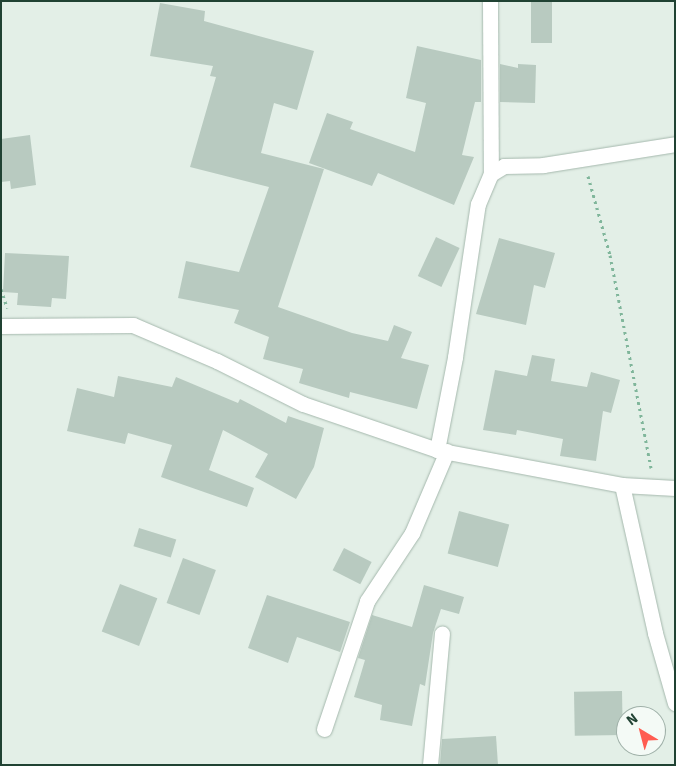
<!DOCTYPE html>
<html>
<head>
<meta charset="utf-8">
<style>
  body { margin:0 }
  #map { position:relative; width:676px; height:766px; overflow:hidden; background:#e3efe7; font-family:Signika,sans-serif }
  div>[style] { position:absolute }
  .building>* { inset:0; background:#b8cac0; transform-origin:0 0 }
  .path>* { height:3px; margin-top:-1.5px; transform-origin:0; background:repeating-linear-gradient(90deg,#80b69b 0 2.5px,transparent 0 6.5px) }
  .roads { filter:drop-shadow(0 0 1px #a5b8ad) drop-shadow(0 0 1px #a5b8ad) }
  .minor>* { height:15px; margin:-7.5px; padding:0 7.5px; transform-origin:7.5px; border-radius:7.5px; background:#fff }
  span { translate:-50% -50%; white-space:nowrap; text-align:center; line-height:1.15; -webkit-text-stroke:5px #f4faf6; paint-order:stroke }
  .frame { position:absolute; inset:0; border:2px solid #204233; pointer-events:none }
  .north { position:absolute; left:616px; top:706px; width:50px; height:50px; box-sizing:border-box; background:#f4faf6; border:1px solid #9fb0a8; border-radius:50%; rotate:323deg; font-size:14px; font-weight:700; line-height:20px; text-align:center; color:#204233 }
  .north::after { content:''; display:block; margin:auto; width:18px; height:22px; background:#ff5c51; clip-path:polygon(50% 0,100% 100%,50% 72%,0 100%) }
</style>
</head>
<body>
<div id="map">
  <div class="building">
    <i style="left:531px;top:1px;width:21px;height:42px"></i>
    <i style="clip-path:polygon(160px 3px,205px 11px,204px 21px,314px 51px,297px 110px,274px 103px,261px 153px,324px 169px,278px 307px,352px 333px,388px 341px,394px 325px,412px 332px,401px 358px,429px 365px,417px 409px,350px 392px,349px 398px,299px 383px,303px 369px,263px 359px,269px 337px,234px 323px,239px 310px,178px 298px,186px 261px,239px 272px,269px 187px,190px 167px,216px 77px,210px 76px,213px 66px,150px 56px)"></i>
    <i style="clip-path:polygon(417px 46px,481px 60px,481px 102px,475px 102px,462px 155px,474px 157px,454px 205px,378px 173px,372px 186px,309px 163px,327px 113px,353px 122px,350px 129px,415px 152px,426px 103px,406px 98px)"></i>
    <i style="clip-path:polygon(500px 64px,518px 68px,518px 64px,536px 65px,535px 103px,500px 102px)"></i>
    <i style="clip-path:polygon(30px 135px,36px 185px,11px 189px,10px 181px,1px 182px,1px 139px)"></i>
    <i style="left:436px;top:237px;width:26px;height:43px;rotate:25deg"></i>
    <i style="clip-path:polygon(499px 238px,555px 253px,545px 288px,534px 285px,526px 325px,476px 314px)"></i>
    <i style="clip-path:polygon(5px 253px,69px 256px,66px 299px,52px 298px,51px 307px,17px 305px,18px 293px,3px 292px)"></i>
    <i style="clip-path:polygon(532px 355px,555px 359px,551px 381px,587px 387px,591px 372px,620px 380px,611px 413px,603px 411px,596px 461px,560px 456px,563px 439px,517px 430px,516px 435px,483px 430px,495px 370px,527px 376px)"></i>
    <i style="clip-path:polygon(118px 376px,172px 387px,176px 377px,238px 403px,240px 399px,286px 423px,288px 416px,324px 428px,314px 467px,296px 499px,255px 477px,268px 454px,223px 430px,209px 470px,254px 488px,247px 507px,161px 477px,172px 445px,128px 433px,125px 444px,67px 431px,77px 388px,114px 397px)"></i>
    <i style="left:459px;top:511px;width:52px;height:44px;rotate:15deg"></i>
    <i style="left:139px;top:528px;width:39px;height:19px;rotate:17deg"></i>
    <i style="left:344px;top:548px;width:31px;height:25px;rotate:27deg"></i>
    <i style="left:183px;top:558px;width:35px;height:48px;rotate:20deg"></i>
    <i style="left:120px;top:584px;width:40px;height:51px;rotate:21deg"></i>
    <i style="clip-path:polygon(424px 585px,464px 597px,459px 614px,441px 609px,433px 633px,425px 686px,420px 684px,412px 726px,380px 720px,382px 705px,354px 697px,365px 660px,358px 658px,372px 615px,412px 627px)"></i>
    <i style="clip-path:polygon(267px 595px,350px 622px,340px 652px,297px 637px,288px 663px,248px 648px)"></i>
    <i style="left:622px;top:691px;width:44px;height:48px;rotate:89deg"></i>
    <i style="clip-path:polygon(496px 736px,498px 765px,440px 765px,442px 739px)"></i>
  </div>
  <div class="path">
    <i style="left:588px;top:176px;width:82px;rotate:74.4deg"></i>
    <i style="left:610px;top:255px;width:217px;rotate:79.1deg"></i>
    <i style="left:1px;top:289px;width:20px;rotate:72deg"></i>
  </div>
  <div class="roads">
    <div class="minor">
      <i style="left:490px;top:1px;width:173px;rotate:89.7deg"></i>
      <i style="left:1px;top:326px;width:132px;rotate:-0.4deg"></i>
      <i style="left:133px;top:325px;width:91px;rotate:23.2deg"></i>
      <i style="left:217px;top:361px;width:96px;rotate:26.6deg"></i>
      <i style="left:303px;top:404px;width:142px;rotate:18.9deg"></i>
      <i style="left:437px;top:450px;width:188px;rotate:10.7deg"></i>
      <i style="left:622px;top:485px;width:53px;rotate:3.2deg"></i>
      <i style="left:437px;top:450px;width:95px;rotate:-79deg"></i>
      <i style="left:455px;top:357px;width:155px;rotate:-81.5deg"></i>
      <i style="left:478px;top:204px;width:33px;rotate:-67deg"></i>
      <i style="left:491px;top:174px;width:15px;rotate:-32deg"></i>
      <i style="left:504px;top:166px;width:39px;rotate:-1deg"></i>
      <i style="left:543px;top:165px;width:134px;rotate:-9deg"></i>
      <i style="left:622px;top:485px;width:152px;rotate:77.4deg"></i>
      <i style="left:655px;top:633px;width:73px;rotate:74.1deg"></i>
      <i style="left:324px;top:729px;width:135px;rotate:-71.4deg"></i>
      <i style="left:367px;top:601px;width:82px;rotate:-56.5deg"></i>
      <i style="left:412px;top:533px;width:89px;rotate:-66.9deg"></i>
      <i style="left:430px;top:765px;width:132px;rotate:-84.8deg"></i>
    </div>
  </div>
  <div class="frame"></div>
  <div class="north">N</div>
</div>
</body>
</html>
